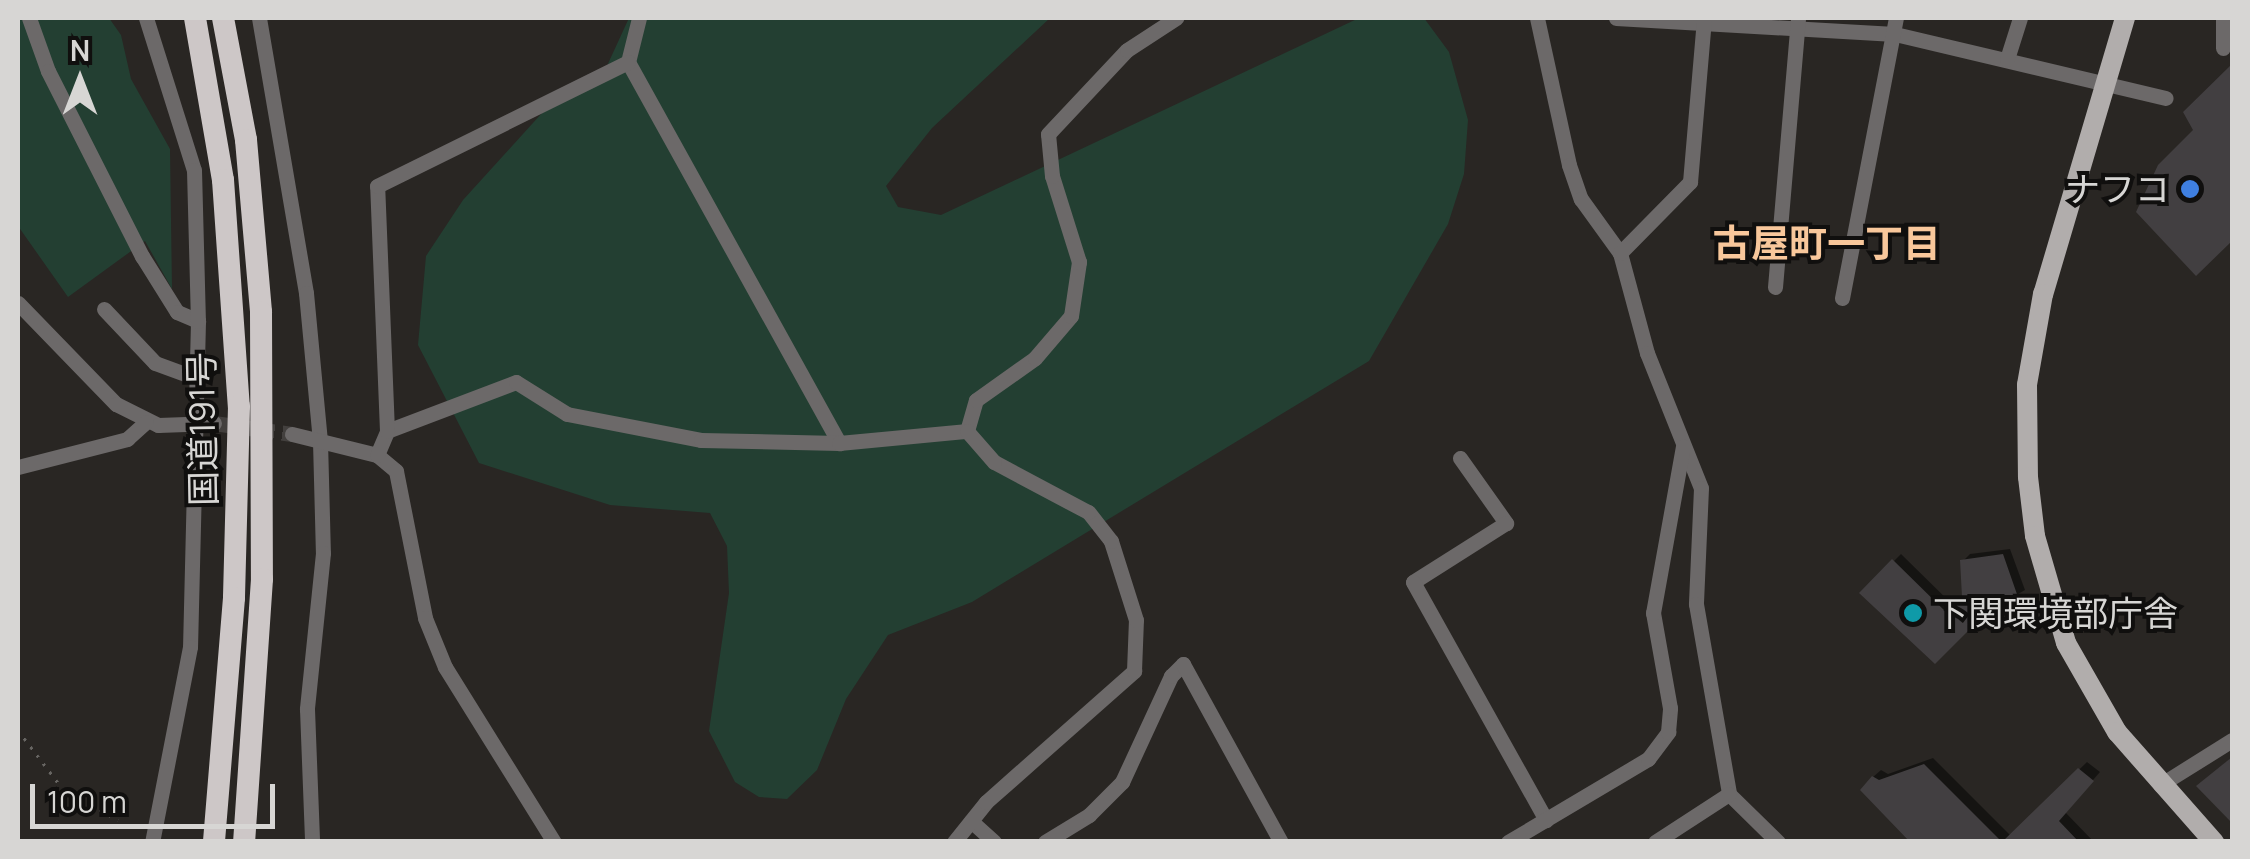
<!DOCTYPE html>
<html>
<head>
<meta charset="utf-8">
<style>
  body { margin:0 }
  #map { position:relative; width:2250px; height:859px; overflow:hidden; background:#292623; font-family:Manrope,"Noto Sans JP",sans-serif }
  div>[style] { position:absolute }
  .green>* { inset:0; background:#233f32 }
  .shadow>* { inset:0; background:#0007 }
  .building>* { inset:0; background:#423f41 }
  .minor-tunnel>* { height:15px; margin-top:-7.5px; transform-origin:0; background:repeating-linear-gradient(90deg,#43403e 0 15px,transparent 0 23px) }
  .path>* { height:2.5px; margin-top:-1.25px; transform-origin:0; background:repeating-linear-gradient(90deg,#676562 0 2.5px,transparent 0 10.5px) }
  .minor>* { height:15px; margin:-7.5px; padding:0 7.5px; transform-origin:7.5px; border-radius:7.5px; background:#6c6969 }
  .major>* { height:20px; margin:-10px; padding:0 10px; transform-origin:10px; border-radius:10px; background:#b1adac }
  .highway>* { height:22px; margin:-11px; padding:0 11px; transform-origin:11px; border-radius:11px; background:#cdc7c7 }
  .dots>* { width:28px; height:28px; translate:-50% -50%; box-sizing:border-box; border:5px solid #100f0e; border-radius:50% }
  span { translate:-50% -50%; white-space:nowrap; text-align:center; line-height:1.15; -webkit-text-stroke:8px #100f0e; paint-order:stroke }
  .poi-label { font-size:35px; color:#d7d6d4 }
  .right { translate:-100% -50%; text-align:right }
  .left { translate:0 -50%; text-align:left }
  .street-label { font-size:35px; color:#d7d6d4 }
  .neighbourhood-label { font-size:38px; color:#f8c79b; font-weight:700 }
  .frame { position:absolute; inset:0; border:20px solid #d7d6d4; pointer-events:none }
  .north { position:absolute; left:30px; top:30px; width:100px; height:100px; -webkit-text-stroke:8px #100f0e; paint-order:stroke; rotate:0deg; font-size:28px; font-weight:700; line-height:40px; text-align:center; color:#d7d6d4 }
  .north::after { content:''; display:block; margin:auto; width:35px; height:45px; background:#d7d6d4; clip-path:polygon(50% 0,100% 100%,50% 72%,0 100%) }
  .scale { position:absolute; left:30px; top:784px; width:245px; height:45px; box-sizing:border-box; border:5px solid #d7d6d4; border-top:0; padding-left:12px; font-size:30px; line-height:35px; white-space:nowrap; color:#d7d6d4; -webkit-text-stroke:8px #100f0e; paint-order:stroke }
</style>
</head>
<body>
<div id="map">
  <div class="green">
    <i style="clip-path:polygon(18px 18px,109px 18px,121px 35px,131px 79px,170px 149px,172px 289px,145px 241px,68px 297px,18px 226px)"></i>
    <i style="clip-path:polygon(629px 18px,1050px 18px,932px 128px,886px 186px,898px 207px,941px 215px,1359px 18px,1424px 18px,1449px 52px,1468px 120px,1464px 174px,1448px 224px,1369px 361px,972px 602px,888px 635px,846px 699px,817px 770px,787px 799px,759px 797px,735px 782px,709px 731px,729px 593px,727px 546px,710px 513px,610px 505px,479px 463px,418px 345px,426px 256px,463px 200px,542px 113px,606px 68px)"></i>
  </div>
  <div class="shadow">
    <i style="clip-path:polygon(2232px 67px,2232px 237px,2196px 272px,2196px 131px,2186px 113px)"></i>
    <i style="clip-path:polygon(2010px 549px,2025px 590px,1980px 616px,1935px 660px,1862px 593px,1901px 554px,1956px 608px,1965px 598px,1963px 561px,1970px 554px)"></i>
    <i style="clip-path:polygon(2232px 757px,2232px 820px,2199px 786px)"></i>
    <i style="clip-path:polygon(1933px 758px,2011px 836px,2087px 762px,2100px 772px,2065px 812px,2094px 842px,1913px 842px,1873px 777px,1881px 770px,1888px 774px)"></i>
  </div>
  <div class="building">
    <i style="clip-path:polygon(2232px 64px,2232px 241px,2196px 276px,2136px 212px,2158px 165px,2193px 130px,2183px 112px)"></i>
    <i style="clip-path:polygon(2003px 554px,2019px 600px,1981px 618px,1935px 664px,1859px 593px,1892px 559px,1948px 614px,1962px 597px,1960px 560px)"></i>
    <i style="clip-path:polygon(2232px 757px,2232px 823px,2196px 786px)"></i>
    <i style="clip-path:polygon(1924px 764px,2002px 842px,1910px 842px,1860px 790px,1872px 776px,1879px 780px)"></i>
    <i style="clip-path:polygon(2078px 768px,2094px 781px,2059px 821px,2079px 842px,2002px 842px)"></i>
  </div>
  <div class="minor-tunnel">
    <i style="left:214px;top:423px;width:79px;rotate:8deg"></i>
  </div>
  <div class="path">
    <i style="left:18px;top:730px;width:74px;rotate:52.7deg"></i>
    <i style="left:63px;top:789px;width:63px;rotate:29.4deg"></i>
  </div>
  <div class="minor">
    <i style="left:29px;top:18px;width:56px;rotate:70.3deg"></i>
    <i style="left:48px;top:71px;width:208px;rotate:63.1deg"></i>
    <i style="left:142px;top:256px;width:66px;rotate:58deg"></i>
    <i style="left:177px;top:312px;width:23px;rotate:23deg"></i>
    <i style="left:198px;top:321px;width:326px;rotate:91.4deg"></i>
    <i style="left:190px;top:647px;width:199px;rotate:101deg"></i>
    <i style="left:146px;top:18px;width:159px;rotate:72.5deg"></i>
    <i style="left:194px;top:170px;width:151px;rotate:88.5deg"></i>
    <i style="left:259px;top:18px;width:279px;rotate:80.3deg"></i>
    <i style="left:306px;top:293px;width:149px;rotate:84.6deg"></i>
    <i style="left:320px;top:441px;width:112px;rotate:88.5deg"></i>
    <i style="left:323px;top:553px;width:157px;rotate:95.9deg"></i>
    <i style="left:307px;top:709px;width:133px;rotate:87.8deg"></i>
    <i style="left:639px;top:18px;width:45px;rotate:104deg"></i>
    <i style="left:628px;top:62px;width:436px;rotate:61deg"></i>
    <i style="left:1537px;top:18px;width:150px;rotate:77.7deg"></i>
    <i style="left:1569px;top:165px;width:36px;rotate:71deg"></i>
    <i style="left:1581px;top:199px;width:67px;rotate:54.2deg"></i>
    <i style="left:1620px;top:253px;width:104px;rotate:74.9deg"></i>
    <i style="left:1647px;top:353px;width:145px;rotate:68.2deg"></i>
    <i style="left:1701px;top:488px;width:116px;rotate:92.5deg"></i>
    <i style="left:1696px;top:604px;width:193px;rotate:80.1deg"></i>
    <i style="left:1729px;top:794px;width:69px;rotate:44.4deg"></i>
    <i style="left:1616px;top:18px;width:279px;rotate:3.3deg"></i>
    <i style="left:1895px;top:34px;width:278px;rotate:13.3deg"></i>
    <i style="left:2223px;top:48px;width:30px;rotate:-90deg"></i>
    <i style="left:2007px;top:59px;width:43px;rotate:-72.4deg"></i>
    <i style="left:1620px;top:253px;width:100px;rotate:-45.4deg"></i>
    <i style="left:1690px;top:182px;width:165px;rotate:-85.1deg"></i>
    <i style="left:1775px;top:287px;width:270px;rotate:-85.1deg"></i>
    <i style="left:1842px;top:298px;width:285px;rotate:-79.1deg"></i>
    <i style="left:18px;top:303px;width:141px;rotate:45.9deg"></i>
    <i style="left:116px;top:404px;width:47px;rotate:26.6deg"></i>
    <i style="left:158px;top:425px;width:56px;rotate:-2deg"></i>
    <i style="left:104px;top:309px;width:74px;rotate:46.6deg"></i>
    <i style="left:155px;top:363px;width:40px;rotate:20.2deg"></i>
    <i style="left:387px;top:431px;width:138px;rotate:-20.8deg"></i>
    <i style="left:516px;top:382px;width:60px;rotate:32.1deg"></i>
    <i style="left:567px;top:414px;width:136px;rotate:11deg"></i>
    <i style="left:701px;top:440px;width:138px;rotate:1.2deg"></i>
    <i style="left:839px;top:443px;width:129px;rotate:-5.4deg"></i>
    <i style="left:967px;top:431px;width:32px;rotate:-74deg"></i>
    <i style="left:976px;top:400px;width:72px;rotate:-35.4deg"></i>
    <i style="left:1035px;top:358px;width:55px;rotate:-49.4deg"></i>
    <i style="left:1071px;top:316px;width:55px;rotate:-81.6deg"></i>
    <i style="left:1079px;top:262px;width:90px;rotate:-107.4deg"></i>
    <i style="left:1052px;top:176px;width:42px;rotate:-95.4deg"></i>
    <i style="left:1048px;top:134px;width:115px;rotate:-46.8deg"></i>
    <i style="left:1127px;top:50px;width:59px;rotate:-33.1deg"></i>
    <i style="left:292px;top:434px;width:88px;rotate:13.9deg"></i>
    <i style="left:377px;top:455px;width:25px;rotate:40deg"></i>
    <i style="left:396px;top:471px;width:150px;rotate:78.8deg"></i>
    <i style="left:425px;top:618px;width:53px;rotate:67.8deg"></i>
    <i style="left:445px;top:667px;width:206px;rotate:58.1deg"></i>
    <i style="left:377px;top:455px;width:26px;rotate:-67deg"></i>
    <i style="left:387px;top:431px;width:245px;rotate:-92.3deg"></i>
    <i style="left:377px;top:186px;width:280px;rotate:-26.3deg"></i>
    <i style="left:1460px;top:458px;width:80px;rotate:54.7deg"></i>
    <i style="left:1506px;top:523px;width:110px;rotate:147.6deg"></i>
    <i style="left:1413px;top:582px;width:273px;rotate:60.8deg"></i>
    <i style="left:18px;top:467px;width:113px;rotate:-14.4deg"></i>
    <i style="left:127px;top:439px;width:25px;rotate:-42deg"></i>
    <i style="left:2160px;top:785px;width:85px;rotate:-32deg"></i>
    <i style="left:971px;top:821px;width:31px;rotate:42deg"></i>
    <i style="left:954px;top:842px;width:51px;rotate:-51.3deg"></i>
    <i style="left:986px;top:802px;width:198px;rotate:-41.5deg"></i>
    <i style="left:1134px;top:671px;width:51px;rotate:-87.8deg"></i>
    <i style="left:1136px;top:620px;width:83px;rotate:-107.6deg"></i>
    <i style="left:1111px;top:541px;width:37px;rotate:-128deg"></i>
    <i style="left:1088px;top:512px;width:106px;rotate:-152deg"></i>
    <i style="left:994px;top:462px;width:41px;rotate:-131.1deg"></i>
    <i style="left:1045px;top:842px;width:52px;rotate:-31.5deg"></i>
    <i style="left:1089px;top:815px;width:47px;rotate:-45deg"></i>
    <i style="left:1122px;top:782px;width:117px;rotate:-65.2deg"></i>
    <i style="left:1171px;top:676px;width:17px;rotate:-45deg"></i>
    <i style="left:1183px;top:664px;width:203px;rotate:61.2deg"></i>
    <i style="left:1508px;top:842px;width:163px;rotate:-30.7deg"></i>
    <i style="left:1648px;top:759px;width:34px;rotate:-53deg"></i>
    <i style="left:1668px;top:732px;width:24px;rotate:-85deg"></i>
    <i style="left:1670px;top:708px;width:97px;rotate:-100.1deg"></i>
    <i style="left:1653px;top:613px;width:169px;rotate:-79.8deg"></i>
    <i style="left:1655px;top:842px;width:88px;rotate:-33deg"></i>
  </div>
  <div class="major">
    <i style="left:2125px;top:18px;width:288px;rotate:106.5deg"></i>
    <i style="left:2043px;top:294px;width:92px;rotate:100deg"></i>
    <i style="left:2027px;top:385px;width:92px;rotate:89.4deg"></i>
    <i style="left:2028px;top:477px;width:59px;rotate:83.2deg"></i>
    <i style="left:2035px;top:536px;width:111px;rotate:73.8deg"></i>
    <i style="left:2066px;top:643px;width:103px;rotate:60.2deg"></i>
    <i style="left:2117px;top:732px;width:147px;rotate:48.6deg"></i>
  </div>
  <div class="highway">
    <i style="left:195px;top:18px;width:164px;rotate:80.2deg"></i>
    <i style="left:223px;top:180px;width:227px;rotate:86deg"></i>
    <i style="left:239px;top:406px;width:192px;rotate:91.5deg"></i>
    <i style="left:234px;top:598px;width:245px;rotate:94.7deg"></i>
    <i style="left:223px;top:18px;width:124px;rotate:79.3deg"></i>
    <i style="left:246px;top:140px;width:173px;rotate:85deg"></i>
    <i style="left:261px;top:312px;width:267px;rotate:89.8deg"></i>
    <i style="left:262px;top:579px;width:264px;rotate:93.9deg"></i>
  </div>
  <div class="dots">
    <i style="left:2190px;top:189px;background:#3f7fe0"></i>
    <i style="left:1913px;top:613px;background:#0f9aa8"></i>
  </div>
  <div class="poi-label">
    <span class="right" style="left:2170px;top:189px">ナフコ</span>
    <span class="left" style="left:1933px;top:613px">下関環境部庁舎</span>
  </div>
  <div class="street-label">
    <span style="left:202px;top:429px;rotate:-91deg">国道191号</span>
  </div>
  <div class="neighbourhood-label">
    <span style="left:1827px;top:243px">古屋町一丁目</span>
  </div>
  <div class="frame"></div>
  <div class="north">N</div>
  <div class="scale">100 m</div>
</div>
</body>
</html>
